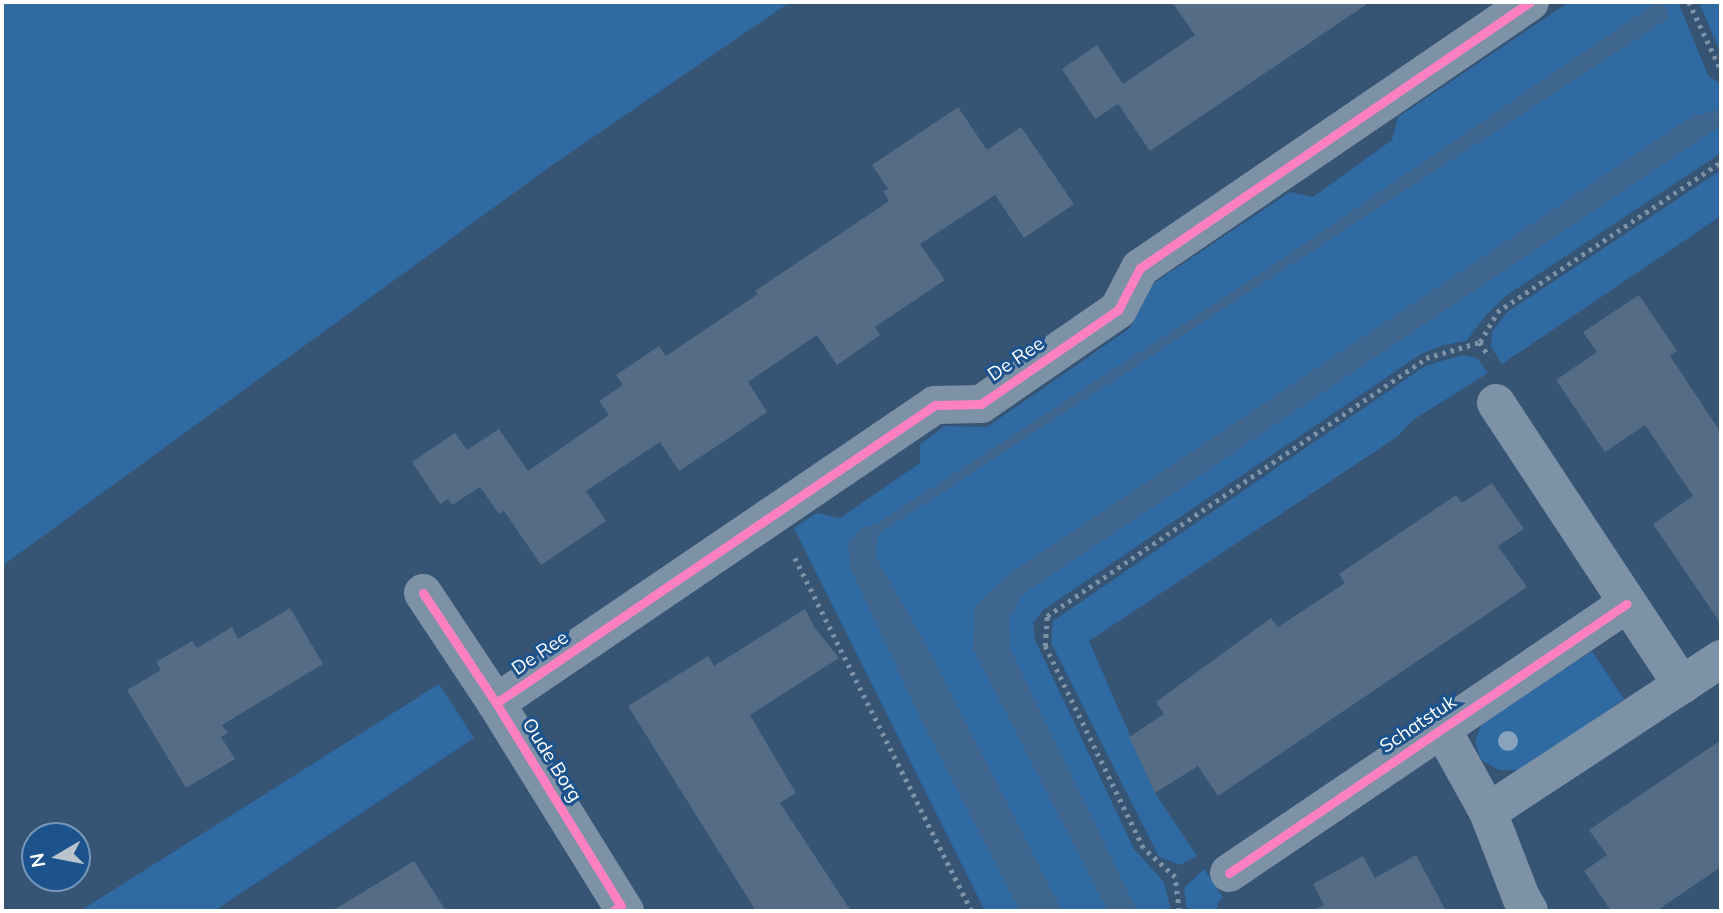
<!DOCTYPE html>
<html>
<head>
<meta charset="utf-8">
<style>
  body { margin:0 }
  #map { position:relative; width:1723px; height:913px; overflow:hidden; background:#365473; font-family:Mulish,sans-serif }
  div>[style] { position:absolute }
  .green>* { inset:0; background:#306aa3 }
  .water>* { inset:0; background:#3f668e }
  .building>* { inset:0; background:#546c85 }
  .path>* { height:4.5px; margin-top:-2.25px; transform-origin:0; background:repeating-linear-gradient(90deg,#7d92a7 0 3.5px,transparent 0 8.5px) }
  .minor>* { height:38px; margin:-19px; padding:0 19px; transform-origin:19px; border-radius:19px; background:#7d92a7 }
  .cycleway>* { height:9px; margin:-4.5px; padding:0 4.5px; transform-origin:4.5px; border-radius:4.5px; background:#ff80c0 }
  .trees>* { width:20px; height:20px; margin:-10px; border-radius:50%; background:#8aa3bd }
  span { translate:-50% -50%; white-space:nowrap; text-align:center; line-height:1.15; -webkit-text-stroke:6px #1c538d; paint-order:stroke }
  .street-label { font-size:19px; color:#fff }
  .frame { position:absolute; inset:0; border:4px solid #fff; pointer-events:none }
  .north { position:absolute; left:21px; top:822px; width:70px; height:70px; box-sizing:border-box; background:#1c538d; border:2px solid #7798bb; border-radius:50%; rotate:260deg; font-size:19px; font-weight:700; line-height:28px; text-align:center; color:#fff }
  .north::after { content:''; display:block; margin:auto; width:24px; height:32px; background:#b9c3ce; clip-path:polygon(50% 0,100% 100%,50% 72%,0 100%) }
</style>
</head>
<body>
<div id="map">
  <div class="green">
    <i style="clip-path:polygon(2px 2px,790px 2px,551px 166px,2px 566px)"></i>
    <i style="clip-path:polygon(1569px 2px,1678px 2px,1708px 75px,1721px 85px,1721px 113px,1719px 110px,1692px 117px,1009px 574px,973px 648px,1108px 911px,1062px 911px,927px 647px,875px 556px,878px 534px,1669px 18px,1665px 6px,1655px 4px,1272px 266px,877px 524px,860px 529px,849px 544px,851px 569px,921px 719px,1020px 911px,985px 911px,794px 528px,817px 513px,840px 518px,920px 463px,920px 444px,945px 426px,987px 427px,1130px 328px,1151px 285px,1290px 192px,1313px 197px,1392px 140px,1398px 117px)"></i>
    <i style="clip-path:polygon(1699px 2px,1721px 2px,1721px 54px)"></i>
    <i style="clip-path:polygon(1721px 125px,1721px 153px,1507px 295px,1487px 314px,1466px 341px,1444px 345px,1421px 354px,1043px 610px,1033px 623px,1035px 640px,1134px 849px,1164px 882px,1171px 911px,1137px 911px,1010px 649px,1009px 620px,1021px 595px)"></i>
    <i style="clip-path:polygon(1721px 170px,1721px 216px,1502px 364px,1491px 346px,1492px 332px,1506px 313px)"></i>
    <i style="clip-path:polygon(1462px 355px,1477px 358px,1488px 373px,1413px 420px,1399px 435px,1379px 449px,1089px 641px,1155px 793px,1197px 856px,1180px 865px,1159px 857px,1051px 643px,1053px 621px,1425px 366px)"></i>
    <i style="clip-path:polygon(1592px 651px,1624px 699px,1521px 770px,1499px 770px,1481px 760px,1475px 741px,1482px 723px)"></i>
    <i style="clip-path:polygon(439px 684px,474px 738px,214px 911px,80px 911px)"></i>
    <i style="clip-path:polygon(1204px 869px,1223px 897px,1217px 904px,1218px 911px,1187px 911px,1184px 888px)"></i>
  </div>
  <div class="water">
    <i style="clip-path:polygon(1655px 3px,1665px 5px,1669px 18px,878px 534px,875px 556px,927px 647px,1062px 911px,1020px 911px,921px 719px,851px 569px,848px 544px,860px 529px,877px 524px,1272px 266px)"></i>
    <i style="clip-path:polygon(1719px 110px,1721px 125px,1021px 595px,1009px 620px,1010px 649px,1137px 911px,1108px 911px,973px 648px,974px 607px,1009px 574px,1692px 117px)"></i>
  </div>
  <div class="building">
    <i style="clip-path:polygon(1172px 2px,1370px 2px,1150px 151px,1118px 104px,1095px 119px,1062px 69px,1097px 45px,1123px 84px,1195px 35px)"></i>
    <i style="clip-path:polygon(958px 107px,987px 150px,1021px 127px,1074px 204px,1024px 238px,995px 195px,920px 244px,945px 280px,875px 327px,880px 335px,837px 365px,817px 335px,748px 382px,767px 412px,723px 442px,679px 471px,660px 442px,586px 491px,606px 521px,541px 565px,504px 511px,499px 514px,480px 487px,452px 505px,448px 499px,440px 504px,412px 462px,455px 433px,467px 450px,499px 429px,528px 471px,609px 415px,599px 401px,623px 385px,616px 375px,659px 346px,666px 356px,758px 294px,755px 291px,889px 201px,883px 191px,888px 189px,872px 165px)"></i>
    <i style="clip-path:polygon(1639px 295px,1677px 351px,1670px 356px,1721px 433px,1721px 624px,1653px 524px,1693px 496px,1645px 425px,1605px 452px,1556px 380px,1597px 352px,1583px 332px)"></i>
    <i style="clip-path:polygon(1492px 483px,1524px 529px,1498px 546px,1527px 587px,1218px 796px,1198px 766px,1155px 793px,1129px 737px,1164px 714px,1156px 702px,1271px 618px,1278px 627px,1345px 583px,1339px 574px,1456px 495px,1462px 503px)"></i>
    <i style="clip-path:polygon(290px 608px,323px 664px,222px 725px,228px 733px,221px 737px,235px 759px,186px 788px,127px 690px,161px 670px,156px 662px,192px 641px,197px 648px,232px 627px,238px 639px)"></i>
    <i style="clip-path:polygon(805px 609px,815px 628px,839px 658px,750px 715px,796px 793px,780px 803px,851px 911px,756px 911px,628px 706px,708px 656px,714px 666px)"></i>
    <i style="clip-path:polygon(1721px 740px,1721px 867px,1656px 911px,1611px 911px,1584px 871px,1607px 855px,1589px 830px)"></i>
    <i style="clip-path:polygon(1416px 855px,1446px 911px,1312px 911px,1324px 905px,1313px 884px,1363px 856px,1375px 878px)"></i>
    <i style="clip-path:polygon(414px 861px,446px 911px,332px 911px)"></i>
  </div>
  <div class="path">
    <i style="left:1689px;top:2px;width:75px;rotate:64.8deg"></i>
    <i style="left:1480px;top:342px;width:17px;rotate:59deg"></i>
    <i style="left:795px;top:558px;width:395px;rotate:63.4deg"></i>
    <i style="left:1179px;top:911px;width:34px;rotate:-97deg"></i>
    <i style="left:1175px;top:877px;width:43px;rotate:-137.8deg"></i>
    <i style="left:1143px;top:848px;width:225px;rotate:-115.9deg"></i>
    <i style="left:1045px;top:646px;width:30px;rotate:-86deg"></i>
    <i style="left:1047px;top:616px;width:458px;rotate:-34.2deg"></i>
    <i style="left:1426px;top:358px;width:56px;rotate:-16.5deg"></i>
    <i style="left:1480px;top:342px;width:34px;rotate:-60deg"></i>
    <i style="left:1497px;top:312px;width:270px;rotate:-33.8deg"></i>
  </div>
  <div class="minor">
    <i style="left:1496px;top:403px;width:338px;rotate:56.6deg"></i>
    <i style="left:423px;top:593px;width:132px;rotate:56.4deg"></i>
    <i style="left:496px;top:703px;width:245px;rotate:58.2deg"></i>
    <i style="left:496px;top:703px;width:531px;rotate:-34.17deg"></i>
    <i style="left:935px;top:405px;width:46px;rotate:-1.2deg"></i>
    <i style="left:981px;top:404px;width:166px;rotate:-34.5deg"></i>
    <i style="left:1118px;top:310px;width:47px;rotate:-62.4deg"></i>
    <i style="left:1140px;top:268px;width:472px;rotate:-34.3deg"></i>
    <i style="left:1442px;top:729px;width:95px;rotate:61deg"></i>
    <i style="left:1488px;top:812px;width:91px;rotate:68.8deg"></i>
    <i style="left:1521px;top:897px;width:16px;rotate:60deg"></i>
    <i style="left:1488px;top:812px;width:279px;rotate:-33.3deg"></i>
    <i style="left:1229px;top:873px;width:480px;rotate:-34.1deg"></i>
  </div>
  <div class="cycleway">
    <i style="left:423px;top:593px;width:132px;rotate:56.4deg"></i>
    <i style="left:496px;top:703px;width:238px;rotate:58.4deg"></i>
    <i style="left:621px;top:906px;width:9px;rotate:148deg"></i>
    <i style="left:496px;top:703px;width:531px;rotate:-34.17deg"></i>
    <i style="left:935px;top:405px;width:46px;rotate:-1.2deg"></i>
    <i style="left:981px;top:404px;width:166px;rotate:-34.5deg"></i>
    <i style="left:1118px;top:310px;width:47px;rotate:-62.4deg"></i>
    <i style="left:1140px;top:268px;width:472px;rotate:-34.3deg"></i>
    <i style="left:1229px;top:873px;width:480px;rotate:-34.1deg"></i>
  </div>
  <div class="trees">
    <i style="left:1508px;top:741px"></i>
  </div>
  <div class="street-label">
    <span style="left:1016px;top:359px;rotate:-34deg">De Ree</span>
    <span style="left:540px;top:653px;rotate:-34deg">De Ree</span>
    <span style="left:1418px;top:724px;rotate:-34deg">Schatstuk</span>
    <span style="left:552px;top:760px;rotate:58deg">Oude Borg</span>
  </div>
  <div class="frame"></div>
  <div class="north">N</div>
</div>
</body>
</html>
